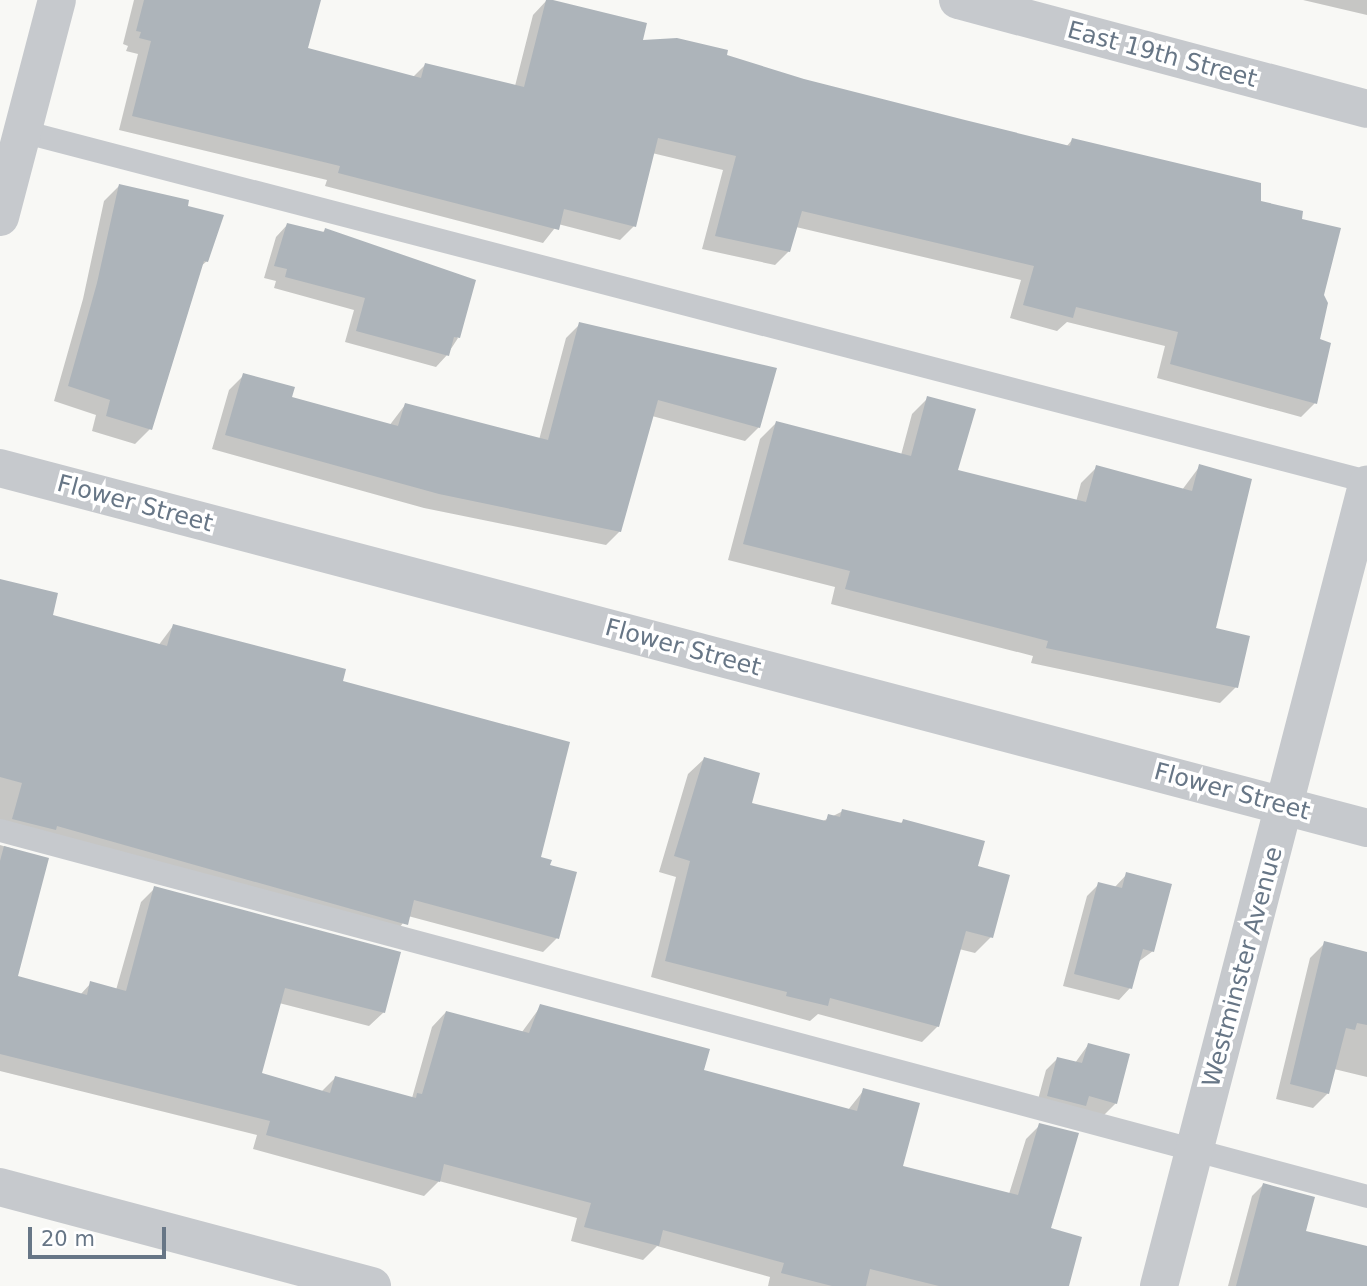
<!DOCTYPE html>
<html>
<head>
<meta charset="utf-8">
<style>
  body { margin:0 }
  #map { position:relative; width:1367px; height:1286px; overflow:hidden; background:#f8f8f5; font-family:"DejaVu Sans",sans-serif }
  div>[style] { position:absolute }
  .shadow>* { inset:0; background:#0003 }
  .building>* { inset:0; background:#adb4ba }
  .service>* { height:23px; margin:-11.5px; padding:0 11.5px; transform-origin:11.5px; border-radius:11.5px; background:#c6c9cd }
  .minor>* { height:38px; margin:-19px; padding:0 19px; transform-origin:19px; border-radius:19px; background:#c6c9cd }
  .tertiary>* { height:38px; margin:-19px; padding:0 19px; transform-origin:19px; border-radius:19px; background:#c6c9cd }
  span { translate:-50% -50%; white-space:nowrap; text-align:center; line-height:1.15; -webkit-text-stroke:7px #fff; paint-order:stroke }
  .street-label { font-size:24px; color:#677686 }
  .scale { position:absolute; left:28px; top:1227px; width:138px; height:32px; box-sizing:border-box; border:4px solid #677686; border-top:0; padding-left:9px; font-size:21px; line-height:24px; white-space:nowrap; color:#677686; -webkit-text-stroke:5px #fff; paint-order:stroke }
</style>
</head>
<body>
<div id="map">
  <div class="shadow">
    <i style="clip-path:polygon(134px 0,319px 0,306px 50px,412px 78px,425px 65px,515px 86px,533px 15px,547px 0,640px 42px,724px 56px,803px 81px,1066px 147px,1072px 140px,1260px 202px,1300px 220px,1322px 295px,1315px 403px,1301px 417px,1157px 378px,1165px 346px,1067px 322px,1057px 331px,1010px 318px,1021px 280px,796px 227px,789px 251px,775px 265px,702px 249px,723px 170px,652px 153px,634px 226px,620px 240px,558px 224px,543px 243px,325px 186px,327px 180px,119px 130px,138px 54px,126px 51px,128px 46px,123px 44px)"></i>
    <i style="clip-path:polygon(1303px 0,1367px 0,1367px 15px)"></i>
    <i style="clip-path:polygon(119px 186px,186px 207px,207px 261px,200px 267px,150px 429px,135px 444px,92px 431px,96px 415px,54px 401px,83px 299px,104px 201px)"></i>
    <i style="clip-path:polygon(287px 225px,322px 233px,325px 230px,458px 338px,447px 355px,436px 367px,345px 342px,354px 310px,274px 288px,276px 281px,264px 278px,276px 237px)"></i>
    <i style="clip-path:polygon(580px 324px,759px 427px,745px 441px,652px 416px,620px 531px,606px 545px,424px 508px,212px 449px,229px 390px,244px 375px,290px 399px,389px 426px,405px 405px,539px 440px,566px 338px)"></i>
    <i style="clip-path:polygon(928px 398px,956px 472px,1076px 502px,1081px 483px,1097px 467px,1182px 490px,1200px 466px,1214px 629px,1236px 687px,1220px 703px,1031px 663px,1033px 656px,831px 604px,835px 587px,728px 560px,760px 439px,776px 423px,901px 455px,912px 414px)"></i>
    <i style="clip-path:polygon(0 580px,51px 617px,158px 646px,173px 626px,340px 682px,539px 858px,557px 938px,543px 952px,408px 916px,392px 938px,0 834px)"></i>
    <i style="clip-path:polygon(704px 759px,749px 804px,823px 821px,843px 811px,900px 824px,903px 821px,976px 867px,991px 937px,975px 953px,959px 949px,938px 1026px,922px 1042px,818px 1014px,810px 1021px,651px 977px,676px 877px,659px 872px,688px 774px)"></i>
    <i style="clip-path:polygon(0 845px,47px 859px,16px 978px,80px 995px,91px 983px,116px 990px,141px 902px,155px 888px,384px 1012px,369px 1026px,279px 1003px,260px 1075px,321px 1092px,335px 1078px,412px 1098px,432px 1027px,446px 1012px,522px 1032px,541px 1006px,702px 1072px,848px 1110px,864px 1090px,901px 1167px,1009px 1194px,1026px 1139px,1040px 1125px,1049px 1230px,1067px 1286px,768px 1286px,770px 1277px,657px 1246px,643px 1260px,571px 1241px,577px 1218px,439px 1181px,424px 1196px,253px 1149px,257px 1135px,0 1071px)"></i>
    <i style="clip-path:polygon(1127px 874px,1153px 951px,1138px 962px,1130px 988px,1119px 1000px,1063px 986px,1087px 896px,1099px 884px,1114px 888px)"></i>
    <i style="clip-path:polygon(1325px 943px,1367px 953px,1367px 1077px,1334px 1069px,1328px 1093px,1313px 1108px,1276px 1099px,1310px 958px)"></i>
    <i style="clip-path:polygon(1088px 1045px,1116px 1103px,1104px 1115px,1036px 1107px,1046px 1070px,1057px 1059px,1075px 1063px)"></i>
    <i style="clip-path:polygon(1263px 1185px,1278px 1286px,1228px 1286px,1252px 1196px)"></i>
  </div>
  <div class="building">
    <i style="clip-path:polygon(144px 0,321px 0,308px 48px,421px 78px,425px 63px,524px 87px,546px 0,553px 0,647px 23px,643px 40px,677px 38px,728px 50px,727px 55px,804px 79px,965px 120px,1070px 146px,1072px 138px,1261px 183px,1261px 201px,1303px 211px,1302px 219px,1341px 228px,1324px 295px,1328px 303px,1320px 339px,1331px 343px,1317px 404px,1170px 364px,1178px 332px,1076px 307px,1073px 318px,1023px 305px,1034px 266px,802px 211px,790px 252px,715px 236px,736px 156px,658px 138px,636px 227px,564px 209px,559px 230px,338px 173px,340px 166px,132px 116px,151px 41px,139px 38px,141px 32px,136px 31px)"></i>
    <i style="clip-path:polygon(119px 184px,189px 200px,188px 206px,224px 215px,208px 262px,204px 261px,152px 430px,106px 416px,110px 400px,68px 386px,97px 283px)"></i>
    <i style="clip-path:polygon(287px 223px,324px 232px,325px 228px,476px 280px,460px 338px,454px 337px,449px 356px,356px 331px,365px 298px,285px 277px,287px 269px,274px 266px)"></i>
    <i style="clip-path:polygon(579px 322px,777px 368px,760px 428px,658px 400px,621px 532px,439px 494px,225px 435px,243px 373px,295px 387px,292px 397px,398px 426px,405px 403px,548px 440px)"></i>
    <i style="clip-path:polygon(927px 396px,976px 409px,958px 470px,1086px 502px,1096px 465px,1192px 491px,1199px 464px,1252px 479px,1216px 628px,1250px 636px,1238px 688px,1046px 648px,1048px 641px,845px 589px,850px 571px,743px 544px,776px 421px,911px 456px)"></i>
    <i style="clip-path:polygon(0 579px,58px 593px,53px 615px,167px 646px,173px 624px,346px 669px,343px 681px,570px 742px,541px 857px,552px 860px,550px 865px,577px 872px,559px 939px,414px 900px,408px 925px,57px 826px,56px 830px,12px 819px,22px 783px,0 777px)"></i>
    <i style="clip-path:polygon(704px 757px,760px 773px,752px 803px,826px 821px,828px 814px,840px 817px,842px 809px,902px 823px,903px 819px,985px 841px,978px 866px,1010px 875px,993px 938px,966px 931px,939px 1027px,830px 998px,828px 1006px,786px 996px,787px 992px,665px 961px,690px 861px,674px 856px)"></i>
    <i style="clip-path:polygon(4px 846px,49px 858px,18px 976px,87px 995px,90px 981px,126px 991px,154px 886px,401px 952px,385px 1013px,285px 988px,262px 1073px,330px 1093px,335px 1076px,416px 1098px,417px 1093px,422px 1094px,446px 1011px,529px 1033px,540px 1004px,710px 1049px,704px 1070px,857px 1111px,863px 1088px,920px 1103px,903px 1166px,1018px 1195px,1039px 1123px,1079px 1133px,1051px 1228px,1082px 1237px,1069px 1286px,939px 1286px,870px 1269px,866px 1286px,832px 1286px,781px 1273px,784px 1263px,663px 1230px,659px 1246px,584px 1227px,591px 1203px,444px 1164px,440px 1182px,266px 1135px,270px 1121px,0 1054px,0 861px)"></i>
    <i style="clip-path:polygon(1126px 872px,1172px 884px,1154px 952px,1143px 949px,1132px 989px,1074px 974px,1098px 882px,1122px 888px)"></i>
    <i style="clip-path:polygon(1324px 941px,1367px 952px,1367px 1025px,1357px 1023px,1355px 1030px,1346px 1028px,1329px 1094px,1290px 1084px)"></i>
    <i style="clip-path:polygon(1088px 1043px,1130px 1054px,1117px 1104px,1089px 1096px,1086px 1106px,1047px 1096px,1057px 1057px,1082px 1063px)"></i>
    <i style="clip-path:polygon(1263px 1183px,1315px 1197px,1306px 1231px,1367px 1246px,1367px 1286px,1236px 1286px)"></i>
  </div>
  <div class="service">
    <i style="left:22px;top:131px;width:1390px;rotate:14.59deg"></i>
    <i style="left:0;top:830px;width:1415px;rotate:14.99deg"></i>
  </div>
  <div class="minor">
    <i style="left:0;top:217px;width:224px;rotate:-75.3deg"></i>
    <i style="left:0;top:468px;width:1414px;rotate:14.75deg"></i>
    <i style="left:0;top:1187px;width:385px;rotate:14.9deg"></i>
    <i style="left:1159px;top:1286px;width:828px;rotate:-75.44deg"></i>
  </div>
  <div class="tertiary">
    <i style="left:958px;top:0;width:423px;rotate:14.9deg"></i>
  </div>
  <div class="street-label">
    <span style="left:1162px;top:55px;rotate:15deg">East 19th Street</span>
    <span style="left:135px;top:504px;rotate:15deg">Flower Street</span>
    <span style="left:683px;top:648px;rotate:15deg">Flower Street</span>
    <span style="left:1232px;top:792px;rotate:15deg">Flower Street</span>
    <span style="left:1243px;top:967px;rotate:-75deg">Westminster Avenue</span>
  </div>
  <div class="scale">20 m</div>
</div>
</body>
</html>
